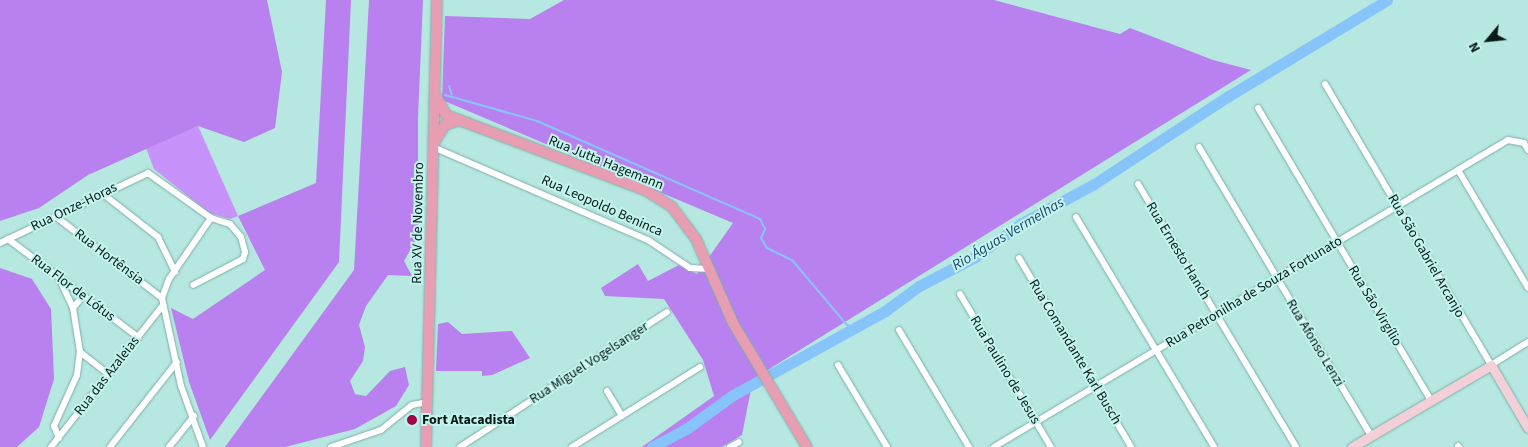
<!DOCTYPE html>
<html>
<head>
<meta charset="utf-8">
<style>
  body { margin:0 }
  #map { position:relative; width:1528px; height:447px; overflow:hidden; background:#b6e7e0; font-family:"Source Sans 3",sans-serif }
  div>[style] { position:absolute }
  .green>* { inset:0; background:#c793fa }
  .forest>* { inset:0; background:#b981f0 }
  .stream>* { height:2px; margin:-1px; padding:0 1px; transform-origin:1px; border-radius:1px; background:#87c4fa }
  .river>* { height:11px; margin:-5.5px; padding:0 5.5px; transform-origin:5.5px; border-radius:5.5px; background:#87c4fa }
  .roads { filter:drop-shadow(0 0 1px #7faea8) drop-shadow(0 0 1px #7faea8) }
  .street>* { height:6px; margin:-3px; padding:0 3px; transform-origin:3px; border-radius:3px; background:#fff }
  .secondary>* { height:9px; margin:-4.5px; padding:0 4.5px; transform-origin:4.5px; border-radius:4.5px; background:#f3cfd8 }
  .primary>* { height:10px; margin:-5px; padding:0 5px; transform-origin:5px; border-radius:5px; background:#e89eb2 }
  .dots>* { width:14px; height:14px; translate:-50% -50%; box-sizing:border-box; border:2px solid #c3f4ee; border-radius:50% }
  span { translate:-50% -50%; white-space:nowrap; text-align:center; line-height:1.15; -webkit-text-stroke:4px #c3f4ee; paint-order:stroke }
  .street-label { font-size:14px; color:#071a18 }
  .poi-label { font-size:14px; color:#071a18; font-weight:700 }
  .left { translate:0 -50%; text-align:left }
  .water-label { font-size:15px; color:#1c496d; font-style:italic }
  .north { position:absolute; left:1463px; top:15px; width:50px; height:50px; -webkit-text-stroke:4px #c3f4ee; paint-order:stroke; rotate:242deg; font-size:14px; font-weight:700; line-height:20px; text-align:center; color:#071a18 }
  .north::after { content:''; display:block; margin:auto; width:18px; height:22px; background:#071a18; clip-path:polygon(50% 0,100% 100%,50% 72%,0 100%) }
</style>
</head>
<body>
<div id="map">
  <div class="green">
    <i style="clip-path:polygon(198px 126px,238px 216px,230px 219px,209px 213px,154px 169px,146px 148px)"></i>
  </div>
  <div class="forest">
    <i style="clip-path:polygon(0 0,267px 0,282px 72px,275px 128px,244px 142px,198px 126px,88px 175px,39px 208px,0 221px)"></i>
    <i style="clip-path:polygon(326px 0,351px 0,339px 262px,210px 440px,189px 382px,171px 308px,193px 319px,265px 270px,238px 216px,316px 183px)"></i>
    <i style="clip-path:polygon(369px 0,423px 0,418px 118px,418px 236px,404px 261px,412px 276px,388px 275px,366px 306px,359px 325px,365px 347px,363px 361px,350px 381px,355px 394px,366px 396px,390px 371px,405px 367px,409px 385px,396px 406px,355px 429px,285px 447px,225px 447px,354px 270px)"></i>
    <i style="clip-path:polygon(564px 0,994px 0,1120px 34px,1130px 28px,1213px 60px,1251px 70px,753px 379px,742px 435px,722px 447px,642px 447px,714px 396px,703px 360px,664px 299px,605px 296px,601px 288px,638px 264px,648px 281px,679px 265px,697px 274px,733px 223px,442px 100px,445px 16px,530px 19px)"></i>
    <i style="clip-path:polygon(0 268px,32px 279px,51px 309px,54px 379px,39px 427px,17px 447px,0 447px)"></i>
    <i style="clip-path:polygon(448px 322px,462px 334px,512px 331px,530px 358px,492px 375px,482px 376px,482px 371px,436px 371px,438px 324px)"></i>
  </div>
  <div class="stream">
    <i style="left:449px;top:86px;width:9px;rotate:72deg"></i>
    <i style="left:445px;top:95px;width:96px;rotate:15.8deg"></i>
    <i style="left:537px;top:121px;width:244px;rotate:23.7deg"></i>
    <i style="left:760px;top:219px;width:11px;rotate:63deg"></i>
    <i style="left:765px;top:229px;width:10px;rotate:114deg"></i>
    <i style="left:761px;top:238px;width:12px;rotate:59deg"></i>
    <i style="left:767px;top:248px;width:28px;rotate:26deg"></i>
    <i style="left:792px;top:260px;width:85px;rotate:49.8deg"></i>
    <i style="left:847px;top:325px;width:7px;rotate:16deg"></i>
  </div>
  <div class="river">
    <i style="left:652px;top:447px;width:38px;rotate:-28deg"></i>
    <i style="left:686px;top:429px;width:58px;rotate:-35.9deg"></i>
    <i style="left:733px;top:395px;width:174px;rotate:-28.9deg"></i>
    <i style="left:885px;top:311px;width:42px;rotate:-36.3deg"></i>
    <i style="left:919px;top:286px;width:63px;rotate:-27.4deg"></i>
    <i style="left:975px;top:257px;width:56px;rotate:-36.3deg"></i>
    <i style="left:1020px;top:224px;width:84px;rotate:-28.4deg"></i>
    <i style="left:1094px;top:184px;width:159px;rotate:-33.2deg"></i>
    <i style="left:1227px;top:97px;width:187px;rotate:-31.2deg"></i>
  </div>
  <div class="roads">
    <div class="street">
      <i style="left:1325px;top:84px;width:326px;rotate:59.4deg"></i>
      <i style="left:1491px;top:365px;width:44px;rotate:-31.9deg"></i>
      <i style="left:1258px;top:108px;width:339px;rotate:59.4deg"></i>
      <i style="left:433px;top:147px;width:234px;rotate:23.4deg"></i>
      <i style="left:648px;top:240px;width:50px;rotate:33.7deg"></i>
      <i style="left:690px;top:268px;width:19px;rotate:3deg"></i>
      <i style="left:1199px;top:147px;width:336px;rotate:59.2deg"></i>
      <i style="left:1458px;top:170px;width:137px;rotate:59.3deg"></i>
      <i style="left:1138px;top:184px;width:307px;rotate:59deg"></i>
      <i style="left:103px;top:194px;width:70px;rotate:38deg"></i>
      <i style="left:158px;top:237px;width:39px;rotate:64deg"></i>
      <i style="left:55px;top:216px;width:135px;rotate:37.5deg"></i>
      <i style="left:1076px;top:217px;width:268px;rotate:59deg"></i>
      <i style="left:8px;top:239px;width:163px;rotate:37deg"></i>
      <i style="left:0;top:243px;width:164px;rotate:-25.3deg"></i>
      <i style="left:148px;top:173px;width:77px;rotate:35.5deg"></i>
      <i style="left:211px;top:218px;width:20px;rotate:18deg"></i>
      <i style="left:230px;top:224px;width:17px;rotate:50deg"></i>
      <i style="left:241px;top:237px;width:16px;rotate:75deg"></i>
      <i style="left:245px;top:252px;width:7px;rotate:106deg"></i>
      <i style="left:243px;top:259px;width:56px;rotate:152.5deg"></i>
      <i style="left:1019px;top:258px;width:220px;rotate:59.3deg"></i>
      <i style="left:960px;top:294px;width:178px;rotate:59.3deg"></i>
      <i style="left:73px;top:308px;width:16px;rotate:-50deg"></i>
      <i style="left:899px;top:330px;width:136px;rotate:59.1deg"></i>
      <i style="left:80px;top:352px;width:36px;rotate:38deg"></i>
      <i style="left:838px;top:365px;width:96px;rotate:59.1deg"></i>
      <i style="left:607px;top:391px;width:29px;rotate:59deg"></i>
      <i style="left:59px;top:438px;width:13px;rotate:-113deg"></i>
      <i style="left:54px;top:426px;width:56px;rotate:-65.7deg"></i>
      <i style="left:77px;top:375px;width:23px;rotate:-83deg"></i>
      <i style="left:80px;top:352px;width:45px;rotate:-99deg"></i>
      <i style="left:73px;top:308px;width:33px;rotate:-115deg"></i>
      <i style="left:1458px;top:446px;width:1px;rotate:45deg"></i>
      <i style="left:51px;top:447px;width:181px;rotate:-51.7deg"></i>
      <i style="left:110px;top:447px;width:108px;rotate:-51.8deg"></i>
      <i style="left:169px;top:447px;width:40px;rotate:-51deg"></i>
      <i style="left:203px;top:447px;width:65px;rotate:-109.8deg"></i>
      <i style="left:181px;top:386px;width:90px;rotate:-102.2deg"></i>
      <i style="left:162px;top:298px;width:20px;rotate:-70deg"></i>
      <i style="left:169px;top:279px;width:74px;rotate:-55.5deg"></i>
      <i style="left:331px;top:447px;width:53px;rotate:-18.8deg"></i>
      <i style="left:381px;top:430px;width:40px;rotate:-39deg"></i>
      <i style="left:412px;top:405px;width:15px;rotate:-11deg"></i>
      <i style="left:460px;top:447px;width:247px;rotate:-33.1deg"></i>
      <i style="left:572px;top:447px;width:151px;rotate:-32deg"></i>
      <i style="left:730px;top:447px;width:10px;rotate:-29deg"></i>
      <i style="left:994px;top:447px;width:599px;rotate:-30.85deg"></i>
      <i style="left:1508px;top:140px;width:16px;rotate:11deg"></i>
      <i style="left:1524px;top:143px;width:8px;rotate:60deg"></i>
    </div>
    <div class="secondary">
      <i style="left:1352px;top:447px;width:161px;rotate:-30.5deg"></i>
      <i style="left:1491px;top:365px;width:73px;rotate:59.6deg"></i>
    </div>
    <div class="primary">
      <i style="left:435px;top:94px;width:24px;rotate:62deg"></i>
      <i style="left:446px;top:115px;width:213px;rotate:20.7deg"></i>
      <i style="left:645px;top:190px;width:32px;rotate:32deg"></i>
      <i style="left:672px;top:207px;width:40px;rotate:53deg"></i>
      <i style="left:696px;top:239px;width:92px;rotate:66.2deg"></i>
      <i style="left:733px;top:323px;width:144px;rotate:59.2deg"></i>
      <i style="left:435px;top:141px;width:19px;rotate:-58deg"></i>
      <i style="left:445px;top:125px;width:16px;rotate:-18deg"></i>
      <i style="left:426px;top:447px;width:447px;rotate:-88.6deg"></i>
    </div>
  </div>
  <div class="dots">
    <i style="left:412px;top:420px;background:#9e0146"></i>
  </div>
  <div class="street-label">
    <span style="left:606px;top:163px;rotate:22deg">Rua Jutta Hagemann</span>
    <span style="left:602px;top:206px;rotate:24deg">Rua Leopoldo Beninca</span>
    <span style="left:74px;top:207px;rotate:-26deg">Rua Onze-Horas</span>
    <span style="left:418px;top:223px;rotate:-89deg">Rua XV de Novembro</span>
    <span style="left:1178px;top:251px;rotate:59deg">Rua Ernesto Hanch</span>
    <span style="left:1426px;top:256px;rotate:60deg">Rua São Gabriel Arcanjo</span>
    <span style="left:109px;top:257px;rotate:37deg">Rua Hortênsia</span>
    <span style="left:73px;top:288px;rotate:37deg">Rua Flor de Lótus</span>
    <span style="left:1254px;top:292px;rotate:-31deg">Rua Petronilha de Souza Fortunato</span>
    <span style="left:1375px;top:306px;rotate:59deg">Rua São Virgílio</span>
    <span style="left:1315px;top:343px;rotate:59deg">Rua Afonso Lenzi</span>
    <span style="left:1075px;top:352px;rotate:59deg">Rua Comandante Karl Busch</span>
    <span style="left:589px;top:363px;rotate:-33deg">Rua Miguel Vogelsanger</span>
    <span style="left:1005px;top:370px;rotate:59deg">Rua Paulino de Jesus</span>
    <span style="left:107px;top:376px;rotate:-52deg">Rua das Azaleias</span>
  </div>
  <div class="poi-label">
    <span class="left" style="left:422px;top:420px">Fort Atacadista</span>
  </div>
  <div class="water-label">
    <span style="left:1008px;top:234px;rotate:-31deg">Rio Águas Vermelhas</span>
  </div>
  <div class="north">N</div>
</div>
</body>
</html>
